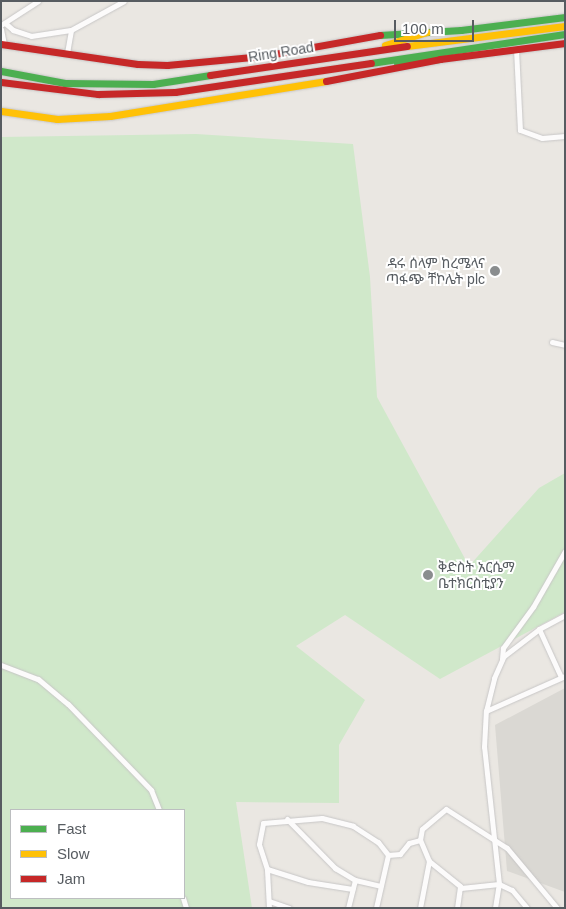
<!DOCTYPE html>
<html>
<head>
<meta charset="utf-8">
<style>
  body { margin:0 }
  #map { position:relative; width:566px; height:909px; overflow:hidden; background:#eae7e2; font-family:Arial,"Noto Sans Ethiopic",sans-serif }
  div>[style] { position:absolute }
  .industrial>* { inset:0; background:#dad8d3 }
  .green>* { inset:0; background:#d0e8ca }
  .roads { filter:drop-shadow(0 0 1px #c7c6c6) drop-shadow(0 0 1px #c7c6c6) }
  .street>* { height:5px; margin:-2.5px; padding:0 2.5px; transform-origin:2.5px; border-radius:2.5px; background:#fcfbfb }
  .fast>* { height:7px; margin:-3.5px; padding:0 3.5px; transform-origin:3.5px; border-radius:3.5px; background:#4caf50 }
  .slow>* { height:7px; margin:-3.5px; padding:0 3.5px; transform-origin:3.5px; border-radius:3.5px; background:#ffc107 }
  .jam>* { height:7px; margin:-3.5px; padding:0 3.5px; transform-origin:3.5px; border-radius:3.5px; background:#c62828 }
  .dots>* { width:14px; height:14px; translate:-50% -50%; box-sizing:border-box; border:2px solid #fff; border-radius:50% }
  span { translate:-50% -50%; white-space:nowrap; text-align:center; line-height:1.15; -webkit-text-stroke:4px #fff; paint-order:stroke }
  .street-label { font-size:14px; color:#575c61 }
  .poi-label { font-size:14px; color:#575c61 }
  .right { translate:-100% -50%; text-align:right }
  .left { translate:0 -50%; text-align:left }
  .frame { position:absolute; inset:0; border:2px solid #575c61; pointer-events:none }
  .legend { position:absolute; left:10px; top:809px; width:175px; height:90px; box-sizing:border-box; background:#fff; border:1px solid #bcbec0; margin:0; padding:6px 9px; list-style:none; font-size:15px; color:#575c61 }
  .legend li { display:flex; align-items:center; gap:10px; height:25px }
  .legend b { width:25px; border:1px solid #bcbec0 }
  .scale { position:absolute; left:394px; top:20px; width:80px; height:22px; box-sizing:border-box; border:2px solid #575c61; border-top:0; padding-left:6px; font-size:15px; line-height:18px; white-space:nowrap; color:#575c61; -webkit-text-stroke:4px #fff; paint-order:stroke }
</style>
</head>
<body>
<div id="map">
  <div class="industrial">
    <i style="clip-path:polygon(565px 688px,565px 892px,507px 871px,495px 725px)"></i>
  </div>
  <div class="green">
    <i style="clip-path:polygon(evenodd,196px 134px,353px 144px,370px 277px,377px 397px,469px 566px,539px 488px,565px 473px,565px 612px,440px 679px,345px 615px,296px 646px,365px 700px,339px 745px,339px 803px,236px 802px,252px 908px,1px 908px,1px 137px,196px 134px,11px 810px,184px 810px,184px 898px,11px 898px,11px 810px)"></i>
  </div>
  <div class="roads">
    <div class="street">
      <i style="left:5px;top:23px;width:11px;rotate:41deg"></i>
      <i style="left:13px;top:30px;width:19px;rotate:18deg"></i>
      <i style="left:31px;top:36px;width:40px;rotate:-8.5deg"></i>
      <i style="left:1px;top:25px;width:44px;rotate:-33deg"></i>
      <i style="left:1px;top:29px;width:15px;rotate:79deg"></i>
      <i style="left:516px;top:49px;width:81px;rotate:87.2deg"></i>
      <i style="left:520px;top:130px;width:23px;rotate:20deg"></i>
      <i style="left:542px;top:138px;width:23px;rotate:-5deg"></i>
      <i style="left:67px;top:53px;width:23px;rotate:-80deg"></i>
      <i style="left:71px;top:30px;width:60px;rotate:-28.7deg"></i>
      <i style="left:552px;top:342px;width:13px;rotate:13deg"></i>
      <i style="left:539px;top:629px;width:53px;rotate:65.4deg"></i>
      <i style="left:502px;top:659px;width:11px;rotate:-85deg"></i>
      <i style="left:503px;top:648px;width:51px;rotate:-53.8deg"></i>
      <i style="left:533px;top:607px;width:64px;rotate:-60.3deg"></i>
      <i style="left:1px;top:665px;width:40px;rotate:21deg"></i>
      <i style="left:38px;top:679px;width:39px;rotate:40deg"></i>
      <i style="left:68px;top:704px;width:120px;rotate:46deg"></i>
      <i style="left:151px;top:790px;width:22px;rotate:68deg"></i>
      <i style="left:486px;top:711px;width:86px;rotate:-23.9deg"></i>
      <i style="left:287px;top:819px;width:69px;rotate:45.6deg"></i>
      <i style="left:335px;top:868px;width:23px;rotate:31deg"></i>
      <i style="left:355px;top:880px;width:26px;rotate:13deg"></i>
      <i style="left:388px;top:855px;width:12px;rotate:-5deg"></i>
      <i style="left:400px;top:854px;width:14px;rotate:-51deg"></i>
      <i style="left:409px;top:843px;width:11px;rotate:-15deg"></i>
      <i style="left:267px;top:869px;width:26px;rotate:-108deg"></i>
      <i style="left:259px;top:844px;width:21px;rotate:-79deg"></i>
      <i style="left:263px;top:823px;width:59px;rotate:-4.8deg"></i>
      <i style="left:322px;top:818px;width:32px;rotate:14deg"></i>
      <i style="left:353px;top:826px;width:30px;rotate:33deg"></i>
      <i style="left:378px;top:842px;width:16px;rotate:52deg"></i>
      <i style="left:388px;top:855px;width:54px;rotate:102.8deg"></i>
      <i style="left:461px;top:888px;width:38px;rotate:-6deg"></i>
      <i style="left:499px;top:884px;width:14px;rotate:25deg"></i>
      <i style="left:512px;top:890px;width:23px;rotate:50deg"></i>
      <i style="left:183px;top:898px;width:10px;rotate:73deg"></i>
      <i style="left:269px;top:901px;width:21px;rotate:19deg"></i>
      <i style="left:269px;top:908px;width:39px;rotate:-93deg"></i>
      <i style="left:267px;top:869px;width:43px;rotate:17.6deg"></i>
      <i style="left:308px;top:882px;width:45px;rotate:9deg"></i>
      <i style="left:348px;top:908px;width:29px;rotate:-76deg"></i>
      <i style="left:420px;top:908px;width:48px;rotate:-79.2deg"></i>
      <i style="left:457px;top:908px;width:22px;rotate:-82deg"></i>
      <i style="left:460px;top:886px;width:40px;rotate:-141deg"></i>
      <i style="left:429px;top:861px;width:23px;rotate:-113deg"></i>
      <i style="left:420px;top:840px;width:11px;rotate:-80deg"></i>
      <i style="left:422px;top:829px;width:31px;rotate:-40deg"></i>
      <i style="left:446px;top:809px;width:72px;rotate:32.6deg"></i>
      <i style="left:507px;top:848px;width:78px;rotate:50.2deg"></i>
      <i style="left:495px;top:908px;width:24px;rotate:-81deg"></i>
      <i style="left:499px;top:884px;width:138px;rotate:-96.2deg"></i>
      <i style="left:484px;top:747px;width:36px;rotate:-87deg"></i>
      <i style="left:486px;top:711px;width:34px;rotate:-76deg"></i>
      <i style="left:494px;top:678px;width:24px;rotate:-66deg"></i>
      <i style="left:504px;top:656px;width:44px;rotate:-37.6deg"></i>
      <i style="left:539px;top:629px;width:30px;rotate:-28deg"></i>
    </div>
    <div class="fast">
      <i style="left:380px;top:35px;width:81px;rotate:-3.5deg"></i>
      <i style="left:461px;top:30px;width:105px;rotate:-7.1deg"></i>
      <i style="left:371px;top:63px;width:196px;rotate:-8.5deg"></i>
      <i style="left:397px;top:63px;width:43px;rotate:-5.3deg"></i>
      <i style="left:1px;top:71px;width:65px;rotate:10.6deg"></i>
      <i style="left:65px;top:83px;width:88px;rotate:0.7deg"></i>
      <i style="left:153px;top:84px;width:58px;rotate:-9deg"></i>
    </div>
    <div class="slow">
      <i style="left:385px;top:45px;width:44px;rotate:-17.2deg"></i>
      <i style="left:407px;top:46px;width:159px;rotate:-7.2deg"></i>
      <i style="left:1px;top:111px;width:57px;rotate:8.1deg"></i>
      <i style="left:57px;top:119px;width:53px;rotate:-3.2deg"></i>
      <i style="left:110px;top:116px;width:219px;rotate:-9.2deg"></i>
    </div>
    <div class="jam">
      <i style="left:1px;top:44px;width:138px;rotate:8.3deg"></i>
      <i style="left:138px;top:64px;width:29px;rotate:2deg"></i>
      <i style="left:167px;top:65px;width:96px;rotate:-5.4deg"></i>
      <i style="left:263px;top:56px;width:119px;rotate:-10.2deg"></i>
      <i style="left:210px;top:75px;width:199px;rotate:-8.4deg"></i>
      <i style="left:326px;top:81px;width:116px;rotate:-10.9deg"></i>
      <i style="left:440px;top:59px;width:126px;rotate:-7.3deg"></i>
      <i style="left:1px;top:82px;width:98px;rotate:7.1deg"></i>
      <i style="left:98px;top:94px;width:77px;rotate:-1.5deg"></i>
      <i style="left:175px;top:92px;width:198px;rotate:-8.4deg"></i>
    </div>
  </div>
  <div class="dots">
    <i style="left:495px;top:271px;background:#8a8d8e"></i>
    <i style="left:428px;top:575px;background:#8a8d8e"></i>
  </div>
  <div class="street-label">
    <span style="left:281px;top:52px;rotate:-9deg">Ring Road</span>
  </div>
  <div class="poi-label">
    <span class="right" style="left:485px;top:271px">ዳሩ ሰላም ከረሜላና<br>ጣፋጭ ቸኮሌት plc</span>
    <span class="left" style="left:438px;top:575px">ቅድስት አርሴማ<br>ቤተክርስቲያን</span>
  </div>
  <div class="frame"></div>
  <ul class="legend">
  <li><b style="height:6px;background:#4caf50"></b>Fast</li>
  <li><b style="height:6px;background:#ffc107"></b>Slow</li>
  <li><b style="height:6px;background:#c62828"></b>Jam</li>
  </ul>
  <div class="scale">100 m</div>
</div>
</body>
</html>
